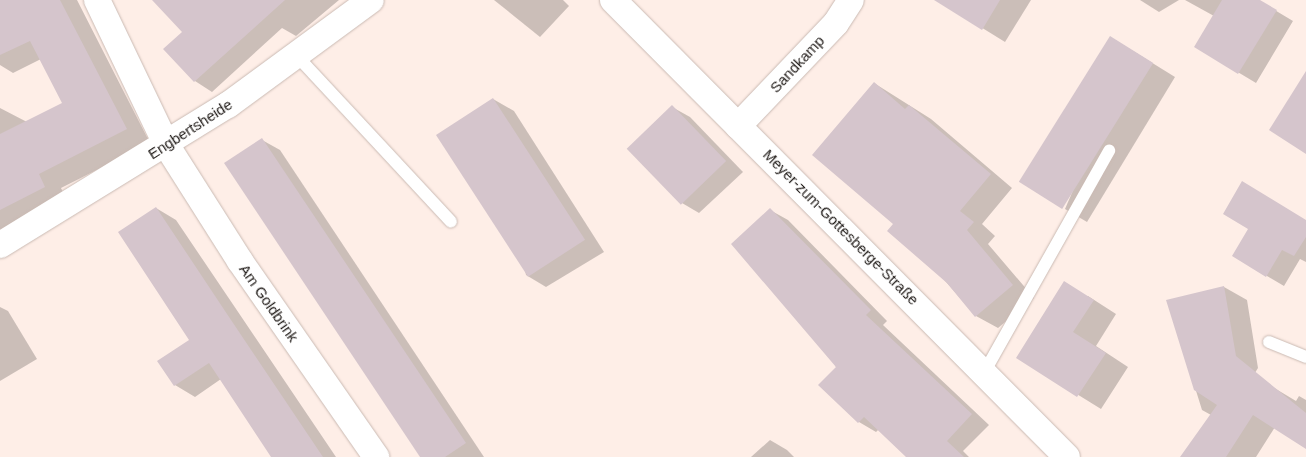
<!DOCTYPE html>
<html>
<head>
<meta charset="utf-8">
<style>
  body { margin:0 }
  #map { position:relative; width:1306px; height:457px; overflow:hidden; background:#feeee7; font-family:Arial,sans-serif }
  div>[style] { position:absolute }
  .shadow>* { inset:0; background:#0003 }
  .building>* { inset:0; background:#d5c5cc; transform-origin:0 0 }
  .roads { filter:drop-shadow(0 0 1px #cabab3) drop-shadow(0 0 1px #cabab3) }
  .service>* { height:12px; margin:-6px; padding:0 6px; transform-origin:6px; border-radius:6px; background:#fff }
  .minor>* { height:26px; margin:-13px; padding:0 13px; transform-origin:13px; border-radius:13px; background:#fff }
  span { translate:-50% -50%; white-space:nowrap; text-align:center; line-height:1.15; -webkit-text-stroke:5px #fff; paint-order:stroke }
  .street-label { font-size:15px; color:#201b18 }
</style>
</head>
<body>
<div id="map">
  <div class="shadow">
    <i style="clip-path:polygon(0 0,77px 0,150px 143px,61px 188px,67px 200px,0 235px,0 108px,27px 122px,64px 103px,41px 59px,13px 73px,0 65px)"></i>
    <i style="clip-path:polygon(176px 0,339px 0,296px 36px,282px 28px,212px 92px,195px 81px,165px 49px,184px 32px)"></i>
    <i style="clip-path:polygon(494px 0,563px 0,569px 6px,540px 37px)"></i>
    <i style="clip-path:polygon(937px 0,1031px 0,1005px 42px)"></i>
    <i style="clip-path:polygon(1140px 0,1179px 0,1159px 12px)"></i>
    <i style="clip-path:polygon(1185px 0,1258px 0,1293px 21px,1256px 83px,1196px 47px,1214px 16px)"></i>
    <i style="clip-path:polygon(1133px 51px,1175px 77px,1087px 222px,1065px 209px)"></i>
    <i style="clip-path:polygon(874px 83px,931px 119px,1012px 188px,982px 224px,995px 236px,988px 244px,1034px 298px,998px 328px,976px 316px,895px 224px)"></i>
    <i style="clip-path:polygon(493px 99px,514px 111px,604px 252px,546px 287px,526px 275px)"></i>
    <i style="clip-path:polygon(672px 107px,690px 117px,743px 172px,699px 213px,682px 203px,629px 149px)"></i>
    <i style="clip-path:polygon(262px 140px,280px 150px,484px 457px,424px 457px)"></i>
    <i style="clip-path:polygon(156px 208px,176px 220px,336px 457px,273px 457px,221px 379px,195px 397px,175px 385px,159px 361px,191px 340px)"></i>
    <i style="clip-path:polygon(770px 210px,788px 220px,887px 321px,883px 325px,989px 425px,963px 451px,969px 457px,907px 457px,879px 429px,876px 432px,859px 422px)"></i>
    <i style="clip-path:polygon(1306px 221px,1306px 262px,1300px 259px,1284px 286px,1267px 276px,1250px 228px)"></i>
    <i style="clip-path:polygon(1224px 287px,1247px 300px,1258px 368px,1236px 403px,1271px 386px,1296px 401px,1299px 396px,1306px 400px,1306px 448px,1275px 427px,1256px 457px,1182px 457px,1211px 415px,1202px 410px,1168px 301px)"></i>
    <i style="clip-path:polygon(1088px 296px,1116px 314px,1096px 346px,1128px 367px,1101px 409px,1017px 357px)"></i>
    <i style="clip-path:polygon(0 307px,8px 311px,37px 359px,0 381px)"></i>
    <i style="clip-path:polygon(770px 440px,787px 450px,794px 457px,751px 457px)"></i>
  </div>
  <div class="building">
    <i style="clip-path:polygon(0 0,60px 0,127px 129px,39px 174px,45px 187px,0 210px,0 134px,62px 103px,30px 41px,0 55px)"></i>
    <i style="clip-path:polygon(152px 0,285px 0,194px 82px,163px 49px,182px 32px)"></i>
    <i style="clip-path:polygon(934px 0,1000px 0,982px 30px)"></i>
    <i style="clip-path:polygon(1222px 0,1260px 0,1277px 10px,1238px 74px,1194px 47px)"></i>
    <i style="left:1110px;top:36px;width:51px;height:172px;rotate:32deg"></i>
    <i style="clip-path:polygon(1306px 71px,1306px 154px,1269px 130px)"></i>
    <i style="clip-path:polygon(874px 82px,905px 109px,909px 105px,991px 174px,960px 211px,974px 222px,967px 230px,1013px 285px,975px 317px,947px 283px,887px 231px,893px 224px,812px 155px)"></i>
    <i style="left:493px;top:98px;width:169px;height:68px;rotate:57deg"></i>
    <i style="left:672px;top:105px;width:78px;height:63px;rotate:46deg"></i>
    <i style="clip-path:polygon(262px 138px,466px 443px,445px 457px,420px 457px,224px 163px)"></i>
    <i style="clip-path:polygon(1242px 181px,1306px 220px,1306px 237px,1294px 256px,1282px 250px,1266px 277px,1232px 256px,1248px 229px,1223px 214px)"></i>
    <i style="clip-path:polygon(156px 207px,227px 314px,323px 457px,271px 457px,209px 363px,174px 386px,157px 361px,189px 340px,118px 232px)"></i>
    <i style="clip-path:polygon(770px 208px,871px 310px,866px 315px,972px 414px,947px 441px,964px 457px,906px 457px,864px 417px,858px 423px,818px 385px,836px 367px,731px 244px)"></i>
    <i style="clip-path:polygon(1064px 281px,1094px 300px,1073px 332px,1106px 353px,1077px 397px,1016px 358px)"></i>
    <i style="clip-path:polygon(1224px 286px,1236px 356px,1306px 413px,1306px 449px,1253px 415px,1226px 457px,1180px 457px,1217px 405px,1194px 390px,1166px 300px)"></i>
  </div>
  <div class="roads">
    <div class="service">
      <i style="left:297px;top:56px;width:226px;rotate:47.1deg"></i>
      <i style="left:1269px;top:342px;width:40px;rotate:22deg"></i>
      <i style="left:985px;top:371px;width:253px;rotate:-60.6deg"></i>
    </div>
    <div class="minor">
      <i style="left:97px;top:0;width:162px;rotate:64.4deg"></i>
      <i style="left:167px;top:146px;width:136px;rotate:57.6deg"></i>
      <i style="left:240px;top:261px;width:239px;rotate:55.2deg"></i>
      <i style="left:613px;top:0;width:644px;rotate:45.19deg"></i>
      <i style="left:738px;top:126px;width:142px;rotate:-46.4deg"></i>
      <i style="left:836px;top:23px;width:27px;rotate:-57deg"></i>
      <i style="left:0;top:245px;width:268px;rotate:-31.6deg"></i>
      <i style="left:228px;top:105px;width:177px;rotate:-36.3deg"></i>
    </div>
  </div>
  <div class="street-label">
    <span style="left:797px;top:64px;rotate:-47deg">Sandkamp</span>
    <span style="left:190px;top:129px;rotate:-33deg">Engbertsheide</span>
    <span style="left:841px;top:227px;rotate:45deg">Meyer-zum-Gottesberge-Straße</span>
    <span style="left:269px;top:303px;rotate:55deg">Am Goldbrink</span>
  </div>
</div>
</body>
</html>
